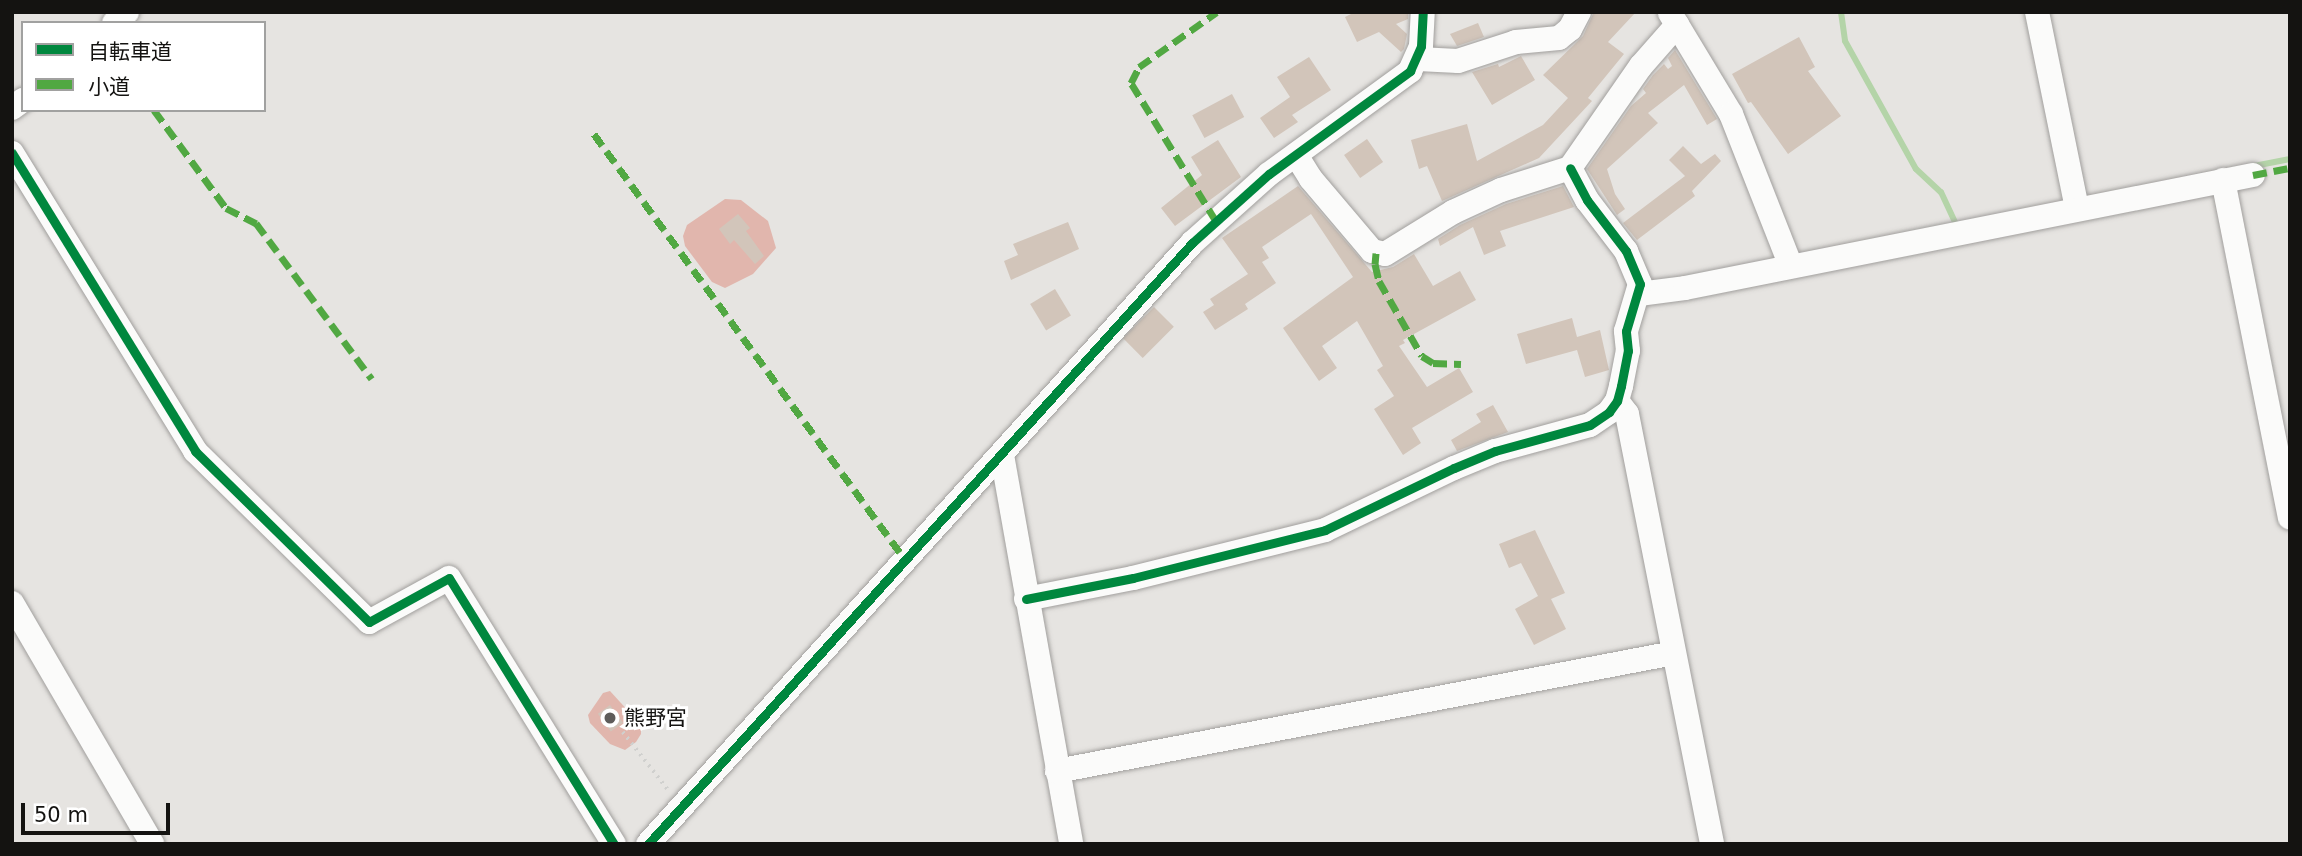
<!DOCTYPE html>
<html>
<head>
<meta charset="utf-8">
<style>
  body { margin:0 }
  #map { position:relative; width:2302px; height:856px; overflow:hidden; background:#e6e4e1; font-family:"DejaVu Sans","Noto Sans JP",sans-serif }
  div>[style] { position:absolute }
  .forest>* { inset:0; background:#e1b6ad }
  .stream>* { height:6px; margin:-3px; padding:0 3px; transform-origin:3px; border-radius:3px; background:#b4d4a8 }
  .building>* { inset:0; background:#d2c5ba; transform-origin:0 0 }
  .path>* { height:3.5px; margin-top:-1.75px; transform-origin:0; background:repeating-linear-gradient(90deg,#d0d0ce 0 2px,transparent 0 7px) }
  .roads { filter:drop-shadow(0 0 2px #a19f9d) drop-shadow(0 0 2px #a19f9d) }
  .minor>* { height:24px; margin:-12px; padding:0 12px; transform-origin:12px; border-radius:12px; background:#fbfbfa }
  .quiet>* { height:7px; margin-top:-3.5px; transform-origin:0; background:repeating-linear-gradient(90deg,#51a842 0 14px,transparent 0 21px) }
  .cycleway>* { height:9px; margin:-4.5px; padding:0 4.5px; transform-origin:4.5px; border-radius:4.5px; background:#00873e }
  .dots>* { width:19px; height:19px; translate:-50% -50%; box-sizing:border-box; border:4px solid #fff; border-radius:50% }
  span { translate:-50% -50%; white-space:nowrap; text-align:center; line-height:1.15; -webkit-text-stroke:6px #fff; paint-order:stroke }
  .poi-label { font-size:21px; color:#141311 }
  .left { translate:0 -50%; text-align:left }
  .frame { position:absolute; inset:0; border:14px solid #141311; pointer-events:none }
  .legend { position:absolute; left:21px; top:21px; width:245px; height:91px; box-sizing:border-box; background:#fff; border:2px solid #a1a1a0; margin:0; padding:9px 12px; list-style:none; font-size:21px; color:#141311 }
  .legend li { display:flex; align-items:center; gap:14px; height:35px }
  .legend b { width:35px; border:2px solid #a1a1a0 }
  .scale { position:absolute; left:21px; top:803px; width:149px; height:32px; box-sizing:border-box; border:4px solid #141311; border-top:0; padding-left:9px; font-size:21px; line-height:24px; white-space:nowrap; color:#141311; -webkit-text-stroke:5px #fff; paint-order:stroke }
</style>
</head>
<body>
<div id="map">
  <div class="forest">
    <i style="clip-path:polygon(725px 199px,741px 200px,768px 221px,776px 248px,753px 274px,725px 288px,712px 282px,685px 246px,683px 236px,687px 225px)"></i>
    <i style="clip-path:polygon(610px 691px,641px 725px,641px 734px,636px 742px,625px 750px,610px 744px,590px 723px,588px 715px,603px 693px)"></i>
  </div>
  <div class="stream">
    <i style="left:1841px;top:12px;width:29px;rotate:82deg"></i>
    <i style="left:1845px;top:41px;width:146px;rotate:61deg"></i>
    <i style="left:1916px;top:169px;width:34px;rotate:43deg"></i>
    <i style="left:1941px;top:192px;width:38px;rotate:65deg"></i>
    <i style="left:1957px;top:226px;width:3px;rotate:-18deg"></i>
    <i style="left:2254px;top:166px;width:37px;rotate:-11deg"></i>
  </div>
  <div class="building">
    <i style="clip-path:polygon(1355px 12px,1408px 12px,1408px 19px,1396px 24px,1407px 34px,1404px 49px,1401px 52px,1379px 32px,1357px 42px,1345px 17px)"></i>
    <i style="clip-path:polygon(1594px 12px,1636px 12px,1608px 42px,1624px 54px,1588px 98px,1592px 101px,1539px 158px,1442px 201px,1427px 166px,1419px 169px,1411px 140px,1467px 124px,1477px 161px,1543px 125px,1568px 98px,1543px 75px,1583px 36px)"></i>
    <i style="clip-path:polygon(1478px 23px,1484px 37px,1457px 46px,1450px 34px)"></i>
    <i style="clip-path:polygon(1799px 37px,1815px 67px,1808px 71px,1841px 116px,1788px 154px,1751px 102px,1748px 103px,1732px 74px)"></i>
    <i style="clip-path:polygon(1675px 50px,1717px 119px,1707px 125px,1684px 85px,1648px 113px,1658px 123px,1607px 169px,1615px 194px,1625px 209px,1617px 215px,1587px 169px,1631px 106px,1646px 93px,1643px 89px,1653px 75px,1664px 64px,1668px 69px,1672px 66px,1668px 58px)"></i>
    <i style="clip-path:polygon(1521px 56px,1535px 80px,1492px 105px,1472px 72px,1498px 64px,1499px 67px)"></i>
    <i style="clip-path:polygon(1309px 57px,1331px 90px,1292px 115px,1298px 122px,1274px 138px,1260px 118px,1290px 97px,1277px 77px)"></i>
    <i style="left:1232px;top:94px;width:26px;height:45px;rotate:62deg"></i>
    <i style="left:1367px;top:139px;width:28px;height:28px;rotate:55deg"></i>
    <i style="clip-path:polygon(1218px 140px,1241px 177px,1175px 226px,1161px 208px,1202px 175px,1191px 157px)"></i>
    <i style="clip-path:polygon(1683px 146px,1701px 164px,1715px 154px,1721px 161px,1692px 191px,1695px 196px,1637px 240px,1623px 223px,1685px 176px,1669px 160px)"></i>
    <i style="clip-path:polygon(1298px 186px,1372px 272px,1393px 267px,1414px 254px,1433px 286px,1460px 271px,1476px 300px,1403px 340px,1405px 343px,1399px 346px,1427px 387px,1459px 368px,1473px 392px,1412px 428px,1421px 443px,1403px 455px,1374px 409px,1394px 396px,1377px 370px,1383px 366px,1357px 321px,1322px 346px,1337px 368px,1319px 381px,1283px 328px,1353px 277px,1311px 214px,1262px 247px,1269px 258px,1262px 262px,1276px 283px,1245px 304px,1248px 309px,1215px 330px,1203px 312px,1214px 305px,1210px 299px,1248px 274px,1222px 238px)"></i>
    <i style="clip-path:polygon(1563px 186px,1574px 207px,1500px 231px,1506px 246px,1484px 255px,1473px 227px,1440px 246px,1438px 239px,1460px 225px,1506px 204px)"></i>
    <i style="clip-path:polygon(738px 214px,750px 228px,746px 231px,764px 256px,755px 264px,734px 240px,730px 244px,719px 229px)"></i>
    <i style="clip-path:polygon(1068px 222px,1079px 249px,1011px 280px,1004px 261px,1018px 255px,1013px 244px)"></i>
    <i style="left:1055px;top:289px;width:31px;height:29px;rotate:59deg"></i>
    <i style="left:1154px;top:307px;width:28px;height:44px;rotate:45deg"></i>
    <i style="clip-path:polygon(1572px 318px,1577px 337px,1600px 330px,1609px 370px,1585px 377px,1577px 350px,1526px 364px,1517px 334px)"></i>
    <i style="clip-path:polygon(1493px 405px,1508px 432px,1457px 451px,1451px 440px,1481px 422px,1476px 414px)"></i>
    <i style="clip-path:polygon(1535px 530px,1565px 593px,1551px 599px,1566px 629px,1534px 645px,1515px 609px,1538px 596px,1521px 563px,1509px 568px,1499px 544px)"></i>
    <i style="left:610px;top:705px;width:22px;height:15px;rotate:54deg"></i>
  </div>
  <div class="path">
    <i style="left:623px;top:732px;width:75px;rotate:52.1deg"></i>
  </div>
  <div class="roads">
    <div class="minor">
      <i style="left:2037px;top:12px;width:201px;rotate:78.5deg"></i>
      <i style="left:1670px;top:13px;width:118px;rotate:58.9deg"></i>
      <i style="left:1731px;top:114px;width:163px;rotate:68.5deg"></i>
      <i style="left:114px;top:23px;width:17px;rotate:-40deg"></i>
      <i style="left:1418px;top:59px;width:40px;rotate:2.9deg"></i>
      <i style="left:1458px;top:61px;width:61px;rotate:-18.1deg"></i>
      <i style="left:1516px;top:42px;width:43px;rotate:-5.3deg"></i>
      <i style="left:1559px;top:38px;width:14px;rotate:-39deg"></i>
      <i style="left:1570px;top:29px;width:19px;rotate:-62deg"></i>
      <i style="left:12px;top:108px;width:14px;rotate:-36deg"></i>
      <i style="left:12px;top:153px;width:350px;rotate:58.4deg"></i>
      <i style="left:195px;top:451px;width:244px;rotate:44.5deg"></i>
      <i style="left:369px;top:622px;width:91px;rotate:-28.8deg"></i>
      <i style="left:449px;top:578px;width:313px;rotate:58.2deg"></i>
      <i style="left:1296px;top:155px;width:28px;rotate:58deg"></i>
      <i style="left:1311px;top:179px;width:94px;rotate:49.7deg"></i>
      <i style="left:1372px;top:251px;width:13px;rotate:13deg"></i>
      <i style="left:1385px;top:254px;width:80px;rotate:-31.7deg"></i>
      <i style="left:1453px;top:212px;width:53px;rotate:-24.6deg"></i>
      <i style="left:1501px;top:190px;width:72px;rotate:-17.7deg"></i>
      <i style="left:1570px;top:168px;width:124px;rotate:-55.2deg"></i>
      <i style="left:1641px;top:66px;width:55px;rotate:-48.7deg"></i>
      <i style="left:2223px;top:180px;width:344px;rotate:78.8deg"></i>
      <i style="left:1639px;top:294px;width:46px;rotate:-7.4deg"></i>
      <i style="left:1685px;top:288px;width:579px;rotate:-11.25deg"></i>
      <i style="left:1617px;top:401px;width:16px;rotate:52deg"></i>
      <i style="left:1627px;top:414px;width:438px;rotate:78.8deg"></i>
      <i style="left:1002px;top:455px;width:395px;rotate:79.9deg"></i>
      <i style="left:1026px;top:599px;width:109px;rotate:-11.1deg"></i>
      <i style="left:1133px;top:578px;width:198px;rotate:-14deg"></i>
      <i style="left:1325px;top:530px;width:143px;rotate:-25.7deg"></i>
      <i style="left:1454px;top:468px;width:44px;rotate:-22.5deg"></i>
      <i style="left:1495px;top:451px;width:98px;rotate:-15.3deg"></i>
      <i style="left:1590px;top:425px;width:23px;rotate:-34deg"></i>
      <i style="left:1609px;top:412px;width:14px;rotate:-54deg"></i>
      <i style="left:1617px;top:401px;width:16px;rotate:-75deg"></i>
      <i style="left:1621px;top:386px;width:36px;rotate:-79deg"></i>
      <i style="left:1628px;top:351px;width:20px;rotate:-96deg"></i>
      <i style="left:1626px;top:331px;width:49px;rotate:-73.4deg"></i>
      <i style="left:1640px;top:284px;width:36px;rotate:-113deg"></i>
      <i style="left:1626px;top:251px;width:64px;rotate:-127.4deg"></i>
      <i style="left:1587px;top:200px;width:36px;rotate:-118deg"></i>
      <i style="left:12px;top:603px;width:279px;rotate:59.8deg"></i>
      <i style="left:1057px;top:771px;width:628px;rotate:-10.83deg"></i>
      <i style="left:648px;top:844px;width:811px;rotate:-47.85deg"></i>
      <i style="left:1192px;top:243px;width:103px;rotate:-41.9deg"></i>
      <i style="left:1269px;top:174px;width:175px;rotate:-36.1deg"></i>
      <i style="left:1410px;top:71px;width:27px;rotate:-66deg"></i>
      <i style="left:1421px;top:46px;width:34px;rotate:-87deg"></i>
    </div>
  </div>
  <div class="quiet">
    <i style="left:154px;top:110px;width:122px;rotate:53.7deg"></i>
    <i style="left:226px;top:208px;width:34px;rotate:27deg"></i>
    <i style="left:256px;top:223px;width:194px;rotate:53.4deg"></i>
    <i style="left:594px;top:134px;width:525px;rotate:53.83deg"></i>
    <i style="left:2253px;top:175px;width:38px;rotate:-11deg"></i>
    <i style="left:1216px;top:221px;width:162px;rotate:-121.6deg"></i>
    <i style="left:1131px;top:83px;width:18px;rotate:-63deg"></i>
    <i style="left:1139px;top:67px;width:95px;rotate:-35.2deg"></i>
    <i style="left:1376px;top:253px;width:11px;rotate:95deg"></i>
    <i style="left:1375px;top:264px;width:17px;rotate:77deg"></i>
    <i style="left:1379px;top:281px;width:86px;rotate:60.2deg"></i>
    <i style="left:1422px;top:356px;width:13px;rotate:32deg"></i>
    <i style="left:1433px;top:363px;width:28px;rotate:2deg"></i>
  </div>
  <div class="cycleway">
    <i style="left:12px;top:153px;width:350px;rotate:58.4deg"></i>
    <i style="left:195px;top:451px;width:244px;rotate:44.5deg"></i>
    <i style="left:369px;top:622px;width:91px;rotate:-28.8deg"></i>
    <i style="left:449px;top:578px;width:313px;rotate:58.2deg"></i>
    <i style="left:1026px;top:599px;width:109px;rotate:-11.1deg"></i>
    <i style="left:1133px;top:578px;width:198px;rotate:-14deg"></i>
    <i style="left:1325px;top:530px;width:143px;rotate:-25.7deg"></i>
    <i style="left:1454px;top:468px;width:44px;rotate:-22.5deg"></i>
    <i style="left:1495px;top:451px;width:98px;rotate:-15.3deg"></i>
    <i style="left:1590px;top:425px;width:23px;rotate:-34deg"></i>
    <i style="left:1609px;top:412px;width:14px;rotate:-54deg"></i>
    <i style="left:1617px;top:401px;width:16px;rotate:-75deg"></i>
    <i style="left:1621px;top:386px;width:36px;rotate:-79deg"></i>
    <i style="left:1628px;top:351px;width:20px;rotate:-96deg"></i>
    <i style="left:1626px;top:331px;width:49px;rotate:-73.4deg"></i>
    <i style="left:1640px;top:284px;width:36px;rotate:-113deg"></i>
    <i style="left:1626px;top:251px;width:64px;rotate:-127.4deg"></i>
    <i style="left:1587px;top:200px;width:36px;rotate:-118deg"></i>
    <i style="left:648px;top:844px;width:811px;rotate:-47.85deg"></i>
    <i style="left:1192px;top:243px;width:103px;rotate:-41.9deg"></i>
    <i style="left:1269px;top:174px;width:175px;rotate:-36.1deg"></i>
    <i style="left:1410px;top:71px;width:27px;rotate:-66deg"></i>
    <i style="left:1421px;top:46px;width:34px;rotate:-87deg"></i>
  </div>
  <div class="dots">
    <i style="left:610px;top:718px;background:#5e5c5a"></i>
  </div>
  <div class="poi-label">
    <span class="left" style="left:624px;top:718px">熊野宮</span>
  </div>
  <div class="frame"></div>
  <ul class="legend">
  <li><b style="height:9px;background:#00873e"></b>自転車道</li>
  <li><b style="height:9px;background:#51a842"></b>小道</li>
  </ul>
  <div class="scale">50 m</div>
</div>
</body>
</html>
